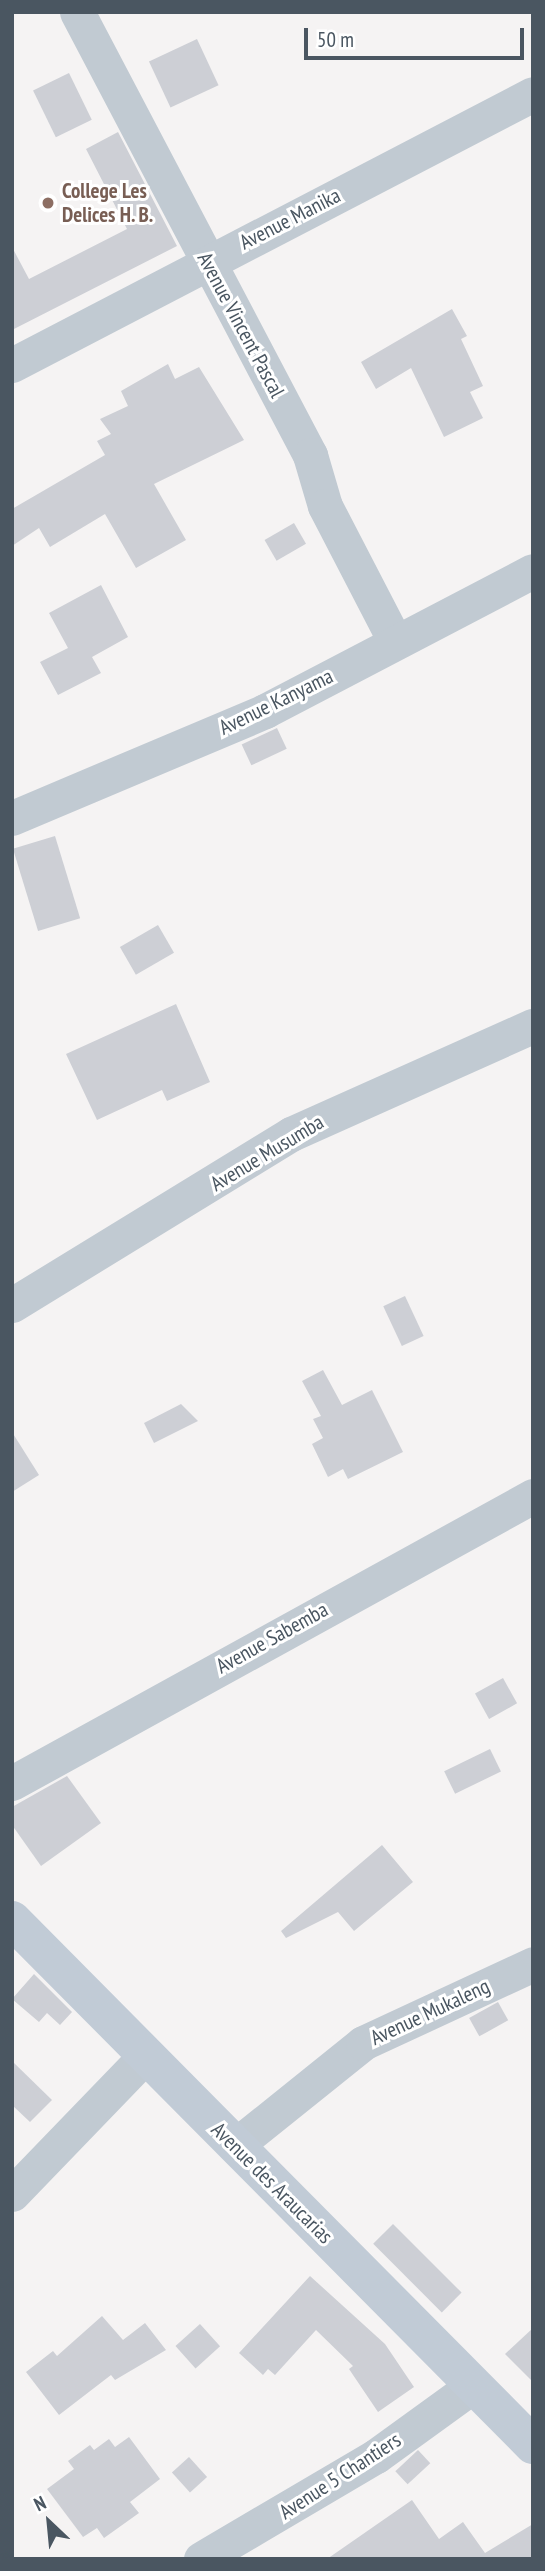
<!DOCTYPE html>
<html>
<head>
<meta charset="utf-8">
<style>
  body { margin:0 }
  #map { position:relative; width:545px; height:2571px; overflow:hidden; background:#f5f3f3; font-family:"PT Sans Narrow",sans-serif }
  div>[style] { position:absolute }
  .building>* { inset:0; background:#cdcfd5; transform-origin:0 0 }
  .street>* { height:35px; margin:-17.5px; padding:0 17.5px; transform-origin:17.5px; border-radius:17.5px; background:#c1cad2 }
  .secondary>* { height:38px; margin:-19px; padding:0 19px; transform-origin:19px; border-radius:19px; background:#c1cbd6 }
  .dots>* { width:19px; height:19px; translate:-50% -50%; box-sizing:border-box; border:4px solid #fff; border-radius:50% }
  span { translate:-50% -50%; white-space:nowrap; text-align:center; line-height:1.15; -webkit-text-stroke:6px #fff; paint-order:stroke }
  .education-label { font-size:21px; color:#785e54; font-weight:700 }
  .left { translate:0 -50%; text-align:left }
  .street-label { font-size:21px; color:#4a5661 }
  .frame { position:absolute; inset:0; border:14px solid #4a5661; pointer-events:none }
  .north { position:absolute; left:14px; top:2487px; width:70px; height:70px; -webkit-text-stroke:5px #fff; paint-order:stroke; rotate:334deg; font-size:19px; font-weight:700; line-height:28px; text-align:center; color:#4a5661 }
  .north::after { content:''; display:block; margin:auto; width:24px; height:32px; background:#4a5661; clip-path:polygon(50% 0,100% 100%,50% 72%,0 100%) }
  .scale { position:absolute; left:304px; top:28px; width:220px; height:32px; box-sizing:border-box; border:4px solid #4a5661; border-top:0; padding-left:9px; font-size:21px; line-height:24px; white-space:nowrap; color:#4a5661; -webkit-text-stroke:5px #fff; paint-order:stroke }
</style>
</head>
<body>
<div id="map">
  <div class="building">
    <i style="left:197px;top:39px;width:51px;height:53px;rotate:65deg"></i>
    <i style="left:69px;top:73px;width:52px;height:40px;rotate:64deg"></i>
    <i style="clip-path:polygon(118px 132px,177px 246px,12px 330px,12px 247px,29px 279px,127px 229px,86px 149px)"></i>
    <i style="clip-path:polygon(452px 309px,467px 336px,461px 339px,483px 386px,470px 392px,483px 418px,444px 437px,411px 368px,376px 389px,361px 362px)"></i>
    <i style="clip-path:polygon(168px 364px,175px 379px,199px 367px,244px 440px,154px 484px,186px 540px,136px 568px,105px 514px,50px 547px,39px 528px,12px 546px,12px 509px,105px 455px,97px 441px,111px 434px,100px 419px,128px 406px,121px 391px)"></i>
    <i style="left:294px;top:523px;width:24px;height:34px;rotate:60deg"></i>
    <i style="clip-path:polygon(101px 585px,128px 637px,92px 657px,101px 673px,58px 695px,40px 662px,68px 648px,49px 613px)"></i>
    <i style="left:277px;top:728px;width:23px;height:39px;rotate:65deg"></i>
    <i style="left:55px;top:836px;width:86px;height:44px;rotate:73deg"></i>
    <i style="left:158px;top:925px;width:32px;height:44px;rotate:60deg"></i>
    <i style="clip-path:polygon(176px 1004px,210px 1082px,167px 1101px,162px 1090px,97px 1120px,66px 1054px)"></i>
    <i style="left:405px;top:1296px;width:44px;height:24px;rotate:65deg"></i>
    <i style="clip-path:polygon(323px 1370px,342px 1405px,372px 1390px,403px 1452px,348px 1479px,343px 1469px,328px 1477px,312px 1444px,323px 1438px,313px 1419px,321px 1416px,302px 1381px)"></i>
    <i style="clip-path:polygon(181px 1404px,198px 1421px,154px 1443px,144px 1423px)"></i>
    <i style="clip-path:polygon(12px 1432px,39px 1475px,12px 1492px)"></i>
    <i style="left:503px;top:1678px;width:29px;height:32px;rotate:61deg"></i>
    <i style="left:490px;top:1749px;width:25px;height:51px;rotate:64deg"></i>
    <i style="clip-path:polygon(67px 1776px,101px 1823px,41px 1866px,12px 1825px,12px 1807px)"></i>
    <i style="clip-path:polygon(382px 1845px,413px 1882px,354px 1931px,338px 1912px,286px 1938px,281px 1931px)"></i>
    <i style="clip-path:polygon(34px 1974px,72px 2012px,60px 2025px,47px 2013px,39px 2022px,12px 1999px)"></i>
    <i style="left:498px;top:2002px;width:21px;height:33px;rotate:61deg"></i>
    <i style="clip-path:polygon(12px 2061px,52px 2100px,30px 2122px,12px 2105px)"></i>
    <i style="left:393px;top:2224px;width:97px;height:28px;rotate:45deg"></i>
    <i style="clip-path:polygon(310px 2276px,385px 2344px,414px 2387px,378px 2412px,349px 2369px,353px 2366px,316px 2330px,275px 2375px,268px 2369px,263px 2375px,239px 2353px)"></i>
    <i style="clip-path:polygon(102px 2316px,123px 2340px,145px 2323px,166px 2350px,115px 2380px,111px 2375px,59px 2415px,26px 2372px,53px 2351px,57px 2356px)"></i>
    <i style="left:200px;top:2324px;width:30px;height:33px;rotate:48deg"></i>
    <i style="clip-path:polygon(533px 2328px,533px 2382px,505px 2354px)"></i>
    <i style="clip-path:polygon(129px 2437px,160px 2479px,130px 2502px,139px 2513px,104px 2538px,97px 2528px,83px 2537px,47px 2489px,74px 2469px,68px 2461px,90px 2445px,94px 2450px,109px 2439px,115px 2447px)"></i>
    <i style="left:418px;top:2450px;width:18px;height:31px;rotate:47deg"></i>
    <i style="left:189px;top:2457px;width:27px;height:23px;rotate:48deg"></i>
    <i style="clip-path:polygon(412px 2500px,439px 2539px,463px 2522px,485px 2553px,533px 2524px,533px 2559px,327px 2559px)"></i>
  </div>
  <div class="street">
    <i style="left:77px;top:12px;width:501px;rotate:62.26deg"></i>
    <i style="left:310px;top:455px;width:53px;rotate:73.6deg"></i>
    <i style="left:325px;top:506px;width:152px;rotate:62.6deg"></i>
    <i style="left:12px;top:365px;width:587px;rotate:-27.48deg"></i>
    <i style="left:12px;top:818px;width:275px;rotate:-22.9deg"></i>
    <i style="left:265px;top:711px;width:302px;rotate:-27.6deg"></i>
    <i style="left:12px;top:1305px;width:327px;rotate:-31.5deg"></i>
    <i style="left:291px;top:1134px;width:265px;rotate:-24.1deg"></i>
    <i style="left:12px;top:1783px;width:595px;rotate:-28.85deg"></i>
    <i style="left:235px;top:2146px;width:164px;rotate:-38.8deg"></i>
    <i style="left:363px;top:2043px;width:187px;rotate:-24.9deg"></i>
    <i style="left:12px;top:2194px;width:193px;rotate:-46deg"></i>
    <i style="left:201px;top:2559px;width:203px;rotate:-30.5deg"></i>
    <i style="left:376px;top:2456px;width:121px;rotate:-35.9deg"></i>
  </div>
  <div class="secondary">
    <i style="left:12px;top:1920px;width:740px;rotate:45.22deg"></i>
  </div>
  <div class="dots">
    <i style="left:48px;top:203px;background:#8d6e63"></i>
  </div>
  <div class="education-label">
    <span class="left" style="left:62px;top:203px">College Les<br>Delices H. B.</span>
  </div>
  <div class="street-label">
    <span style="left:290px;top:219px;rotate:-27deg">Avenue Manika</span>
    <span style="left:241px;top:325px;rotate:62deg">Avenue Vincent Pascal</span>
    <span style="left:276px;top:702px;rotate:-26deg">Avenue Kanyama</span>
    <span style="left:267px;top:1153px;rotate:-31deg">Avenue Musumba</span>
    <span style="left:272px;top:1638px;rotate:-29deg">Avenue Sabemba</span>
    <span style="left:430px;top:2012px;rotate:-25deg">Avenue Mukaleng</span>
    <span style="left:272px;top:2183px;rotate:45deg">Avenue des Araucarias</span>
    <span style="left:340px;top:2476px;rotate:-33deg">Avenue 5 Chantiers</span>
  </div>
  <div class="frame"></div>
  <div class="north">N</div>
  <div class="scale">50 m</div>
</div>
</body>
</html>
